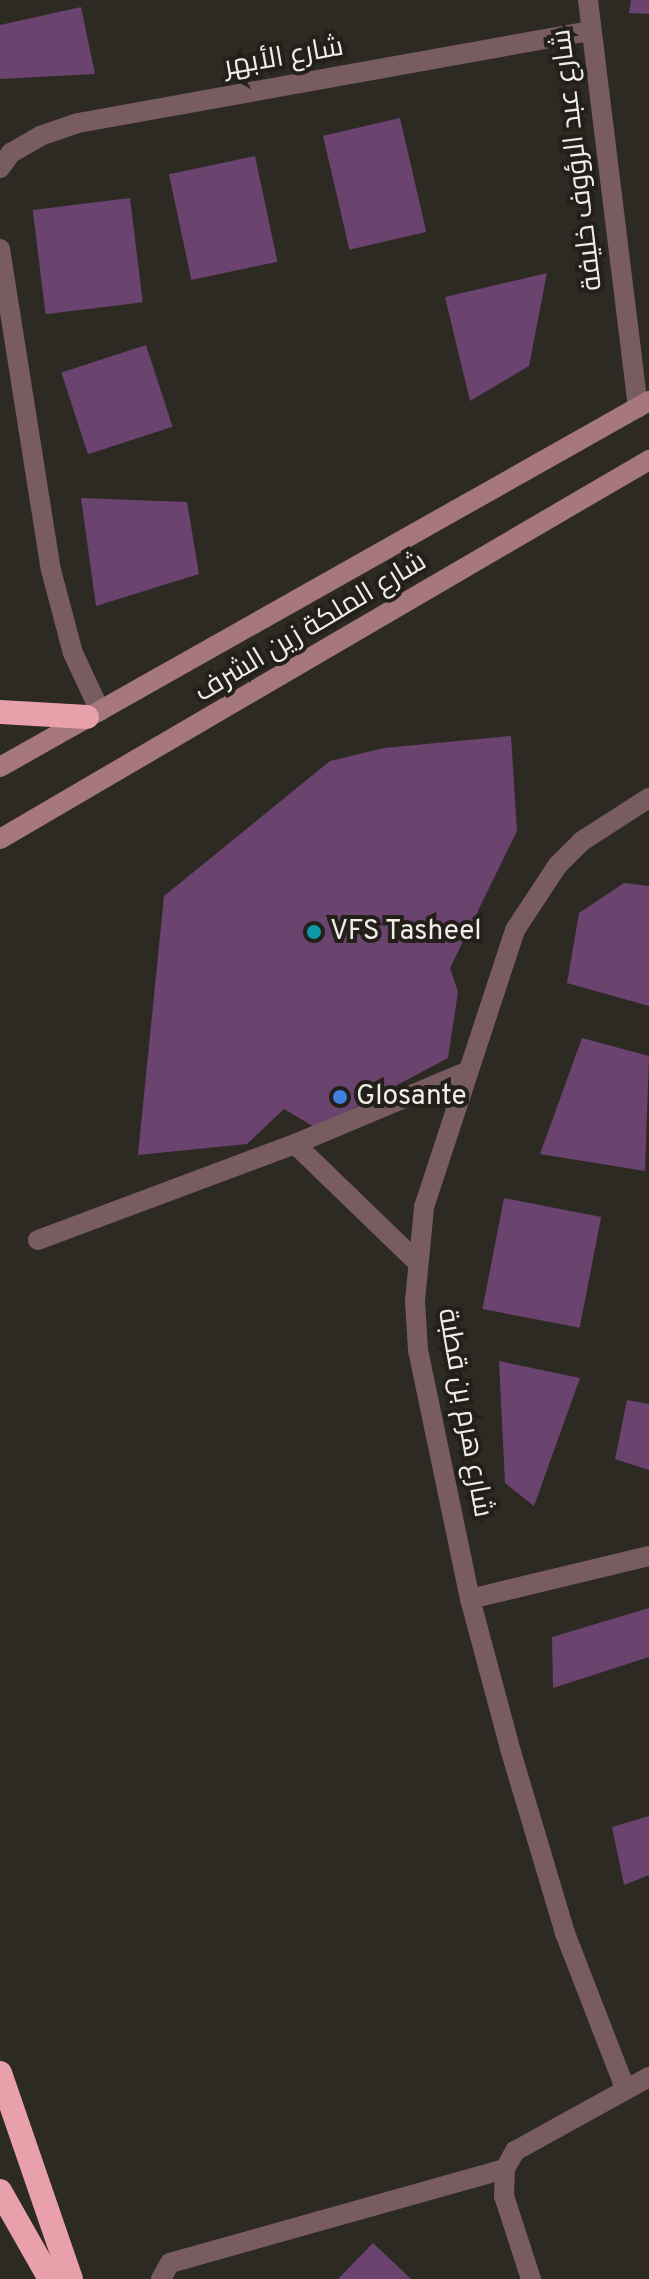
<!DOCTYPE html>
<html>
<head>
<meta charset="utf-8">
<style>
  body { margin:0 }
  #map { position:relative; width:649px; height:2279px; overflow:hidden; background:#2d2923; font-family:Overpass,Cairo,sans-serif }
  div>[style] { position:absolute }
  .building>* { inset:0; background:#6a436f; transform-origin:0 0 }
  .service>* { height:20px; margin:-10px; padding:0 10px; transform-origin:10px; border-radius:10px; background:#795c60 }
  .minor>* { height:20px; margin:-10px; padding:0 10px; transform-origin:10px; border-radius:10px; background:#795c60 }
  .secondary>* { height:20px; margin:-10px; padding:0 10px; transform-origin:10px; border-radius:10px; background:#a6787e }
  .motorway>* { height:24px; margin:-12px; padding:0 12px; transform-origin:12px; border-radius:12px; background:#e8a1ab }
  .dots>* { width:22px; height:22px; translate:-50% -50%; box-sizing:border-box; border:4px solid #231f19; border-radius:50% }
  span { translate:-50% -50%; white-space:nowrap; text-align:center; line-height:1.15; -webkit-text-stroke:8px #231f19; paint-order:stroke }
  .street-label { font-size:28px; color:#f0ede9 }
  .poi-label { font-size:28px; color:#f0ede9 }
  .left { translate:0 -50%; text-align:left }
</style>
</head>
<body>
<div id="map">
  <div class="building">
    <i style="clip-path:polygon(631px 0,649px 0,649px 14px,629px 13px)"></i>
    <i style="clip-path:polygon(81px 7px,95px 74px,0 79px,0 25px)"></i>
    <i style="left:400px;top:118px;width:117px;height:79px;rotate:77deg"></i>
    <i style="left:255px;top:156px;width:108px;height:88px;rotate:78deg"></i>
    <i style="left:130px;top:198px;width:105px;height:98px;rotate:83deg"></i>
    <i style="clip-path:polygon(547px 273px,529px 366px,470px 401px,445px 297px)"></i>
    <i style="left:146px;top:345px;width:86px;height:89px;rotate:72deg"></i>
    <i style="clip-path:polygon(81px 498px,187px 502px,199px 574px,96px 606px)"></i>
    <i style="clip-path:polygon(511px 736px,517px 831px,450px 968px,458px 992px,448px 1058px,316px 1128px,284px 1109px,247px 1144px,138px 1155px,164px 896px,330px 761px,384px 748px)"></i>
    <i style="clip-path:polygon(624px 883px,649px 886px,649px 1006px,567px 983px,579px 913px)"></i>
    <i style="clip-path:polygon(582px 1038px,649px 1056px,645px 1171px,540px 1154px)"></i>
    <i style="left:504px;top:1198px;width:99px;height:113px;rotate:11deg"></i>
    <i style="clip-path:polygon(499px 1361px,580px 1378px,534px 1506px,505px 1483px)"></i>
    <i style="clip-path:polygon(627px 1400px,649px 1404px,649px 1470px,615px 1459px)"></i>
    <i style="clip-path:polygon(649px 1608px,649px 1657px,553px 1688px,552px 1637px)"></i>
    <i style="clip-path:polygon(649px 1816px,649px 1875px,624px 1885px,612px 1827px)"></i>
    <i style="clip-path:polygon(373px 2243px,411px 2279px,338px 2279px)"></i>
  </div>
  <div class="service">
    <i style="left:295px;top:1144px;width:168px;rotate:44deg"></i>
    <i style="left:38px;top:1240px;width:274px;rotate:-20.5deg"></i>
    <i style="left:295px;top:1144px;width:183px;rotate:-22.8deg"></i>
    <i style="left:161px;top:2279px;width:18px;rotate:-61deg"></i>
    <i style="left:170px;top:2263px;width:348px;rotate:-15.7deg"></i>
  </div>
  <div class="minor">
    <i style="left:588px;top:0;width:411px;rotate:83deg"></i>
    <i style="left:0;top:168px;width:19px;rotate:-54deg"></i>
    <i style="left:11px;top:153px;width:34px;rotate:-30deg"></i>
    <i style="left:40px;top:136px;width:40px;rotate:-18.9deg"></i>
    <i style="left:78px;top:123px;width:520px;rotate:-10.19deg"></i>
    <i style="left:0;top:249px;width:325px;rotate:81deg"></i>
    <i style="left:51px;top:570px;width:86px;rotate:75.2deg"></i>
    <i style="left:73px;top:653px;width:64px;rotate:65deg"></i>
    <i style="left:470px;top:1599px;width:184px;rotate:-13.5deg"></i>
    <i style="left:625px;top:2088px;width:166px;rotate:-111.2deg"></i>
    <i style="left:565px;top:1933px;width:189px;rotate:-106.6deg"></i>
    <i style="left:511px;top:1752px;width:158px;rotate:-105deg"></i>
    <i style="left:470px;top:1599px;width:254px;rotate:-101.8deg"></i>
    <i style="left:418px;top:1350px;width:49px;rotate:-93.5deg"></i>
    <i style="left:415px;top:1301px;width:94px;rotate:-84.5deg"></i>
    <i style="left:424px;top:1207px;width:292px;rotate:-71.8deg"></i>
    <i style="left:515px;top:930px;width:77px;rotate:-56.7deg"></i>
    <i style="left:557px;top:866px;width:35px;rotate:-45deg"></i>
    <i style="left:582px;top:841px;width:80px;rotate:-32.7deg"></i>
    <i style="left:531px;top:2279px;width:87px;rotate:-108deg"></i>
    <i style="left:504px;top:2196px;width:27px;rotate:-88deg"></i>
    <i style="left:505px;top:2169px;width:21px;rotate:-61deg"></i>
    <i style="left:515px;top:2151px;width:153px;rotate:-28.9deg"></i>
  </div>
  <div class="secondary">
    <i style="left:0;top:767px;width:745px;rotate:-29.42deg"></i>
    <i style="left:0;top:839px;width:752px;rotate:-30.28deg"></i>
  </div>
  <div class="motorway">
    <i style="left:0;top:712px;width:87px;rotate:3.3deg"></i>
    <i style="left:0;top:2073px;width:218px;rotate:71deg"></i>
    <i style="left:0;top:2191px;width:101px;rotate:60.4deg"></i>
  </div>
  <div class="dots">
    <i style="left:314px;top:932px;background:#0f9aa8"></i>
    <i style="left:340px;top:1097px;background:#3f7fe0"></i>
  </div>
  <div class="street-label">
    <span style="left:284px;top:58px;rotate:-10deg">شارع الأبهر</span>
    <span style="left:578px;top:160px;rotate:-97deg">شارع عبد الرؤوف خليفة</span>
    <span style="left:311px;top:628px;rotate:-31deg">شارع الملكة زين الشرف</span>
    <span style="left:464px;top:1413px;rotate:80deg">شارع هرم بن قطبة</span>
  </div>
  <div class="poi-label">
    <span class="left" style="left:330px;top:932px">VFS Tasheel</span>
    <span class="left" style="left:356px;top:1097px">Glosante</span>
  </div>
</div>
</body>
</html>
